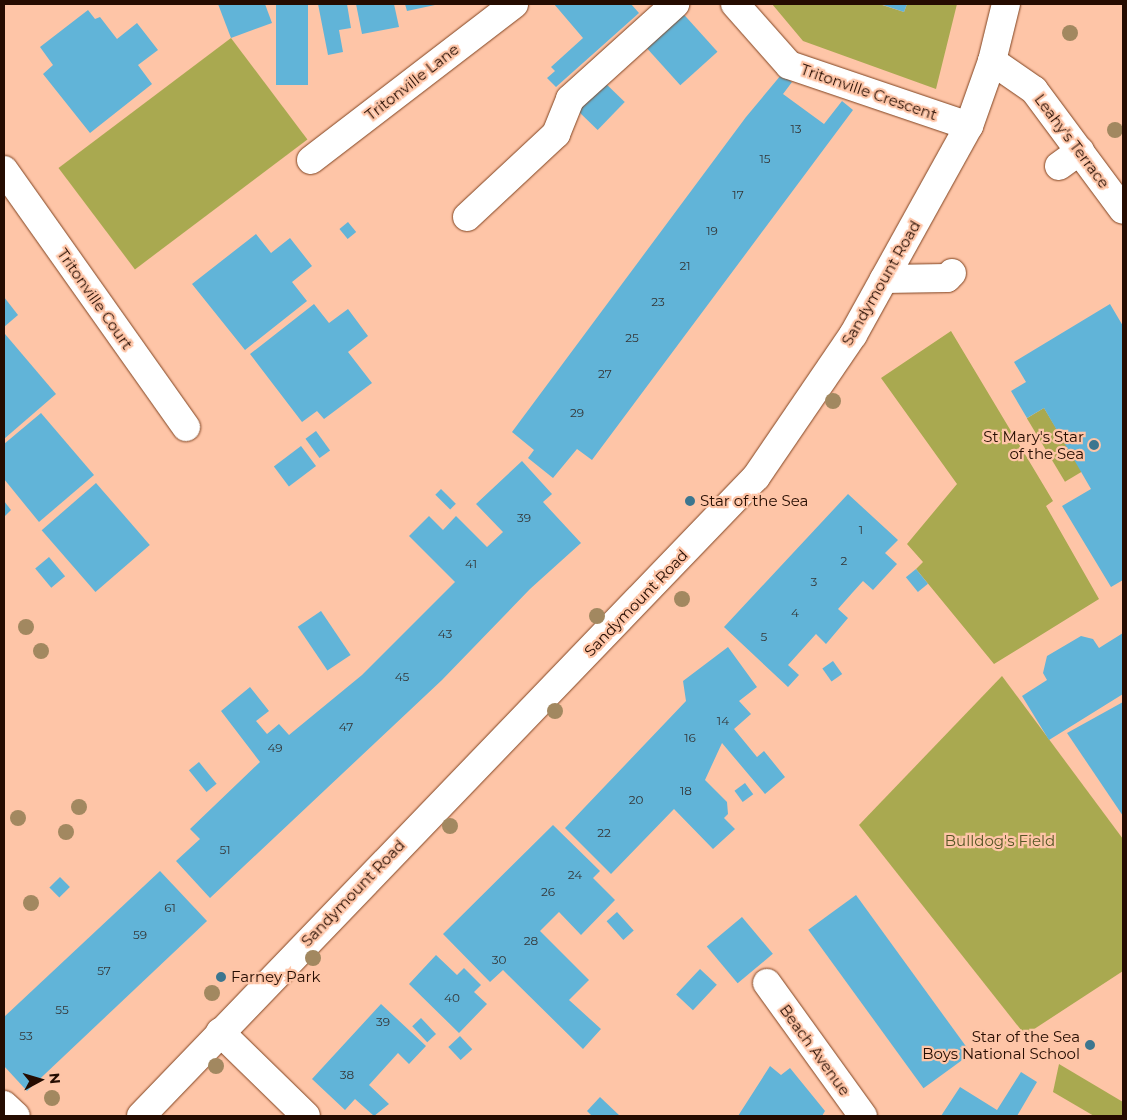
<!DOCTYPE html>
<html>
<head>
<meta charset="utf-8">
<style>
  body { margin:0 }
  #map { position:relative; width:1127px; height:1120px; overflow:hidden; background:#fec5a7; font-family:Montserrat,sans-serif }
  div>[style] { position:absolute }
  .green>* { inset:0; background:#a9a950; transform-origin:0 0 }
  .building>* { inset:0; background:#61b4d8; transform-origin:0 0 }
  .roads { filter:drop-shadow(0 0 1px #804320) drop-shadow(0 0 1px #804320) }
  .minor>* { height:28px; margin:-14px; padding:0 14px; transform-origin:14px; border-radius:14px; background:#fff }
  .trees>* { width:16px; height:16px; margin:-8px; border-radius:50%; background:#a28860 }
  .dots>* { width:14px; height:14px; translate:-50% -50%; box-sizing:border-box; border:2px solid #fec5a7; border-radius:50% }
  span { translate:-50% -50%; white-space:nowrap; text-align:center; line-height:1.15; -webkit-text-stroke:4.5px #fec5a7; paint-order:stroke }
  .number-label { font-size:12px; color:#343637 }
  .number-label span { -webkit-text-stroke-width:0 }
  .street-label { font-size:15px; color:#250c01 }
  .poi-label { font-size:15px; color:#250c01 }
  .right { translate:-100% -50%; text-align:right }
  .left { translate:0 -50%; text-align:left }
  .park-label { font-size:15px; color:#575725 }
  .frame { position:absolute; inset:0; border:5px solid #250c01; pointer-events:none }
  .north { position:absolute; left:15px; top:1055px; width:50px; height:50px; -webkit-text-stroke:4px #fec5a7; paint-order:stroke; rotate:84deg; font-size:14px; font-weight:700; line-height:20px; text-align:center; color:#250c01 }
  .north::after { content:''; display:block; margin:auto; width:18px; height:22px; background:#250c01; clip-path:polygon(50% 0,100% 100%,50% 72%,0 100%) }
</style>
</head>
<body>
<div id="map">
  <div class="green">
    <i style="clip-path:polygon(772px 4px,879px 4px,904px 12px,907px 4px,957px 4px,936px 89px,803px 41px)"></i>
    <i style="left:231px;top:38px;width:127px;height:216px;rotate:53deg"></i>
    <i style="clip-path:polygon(951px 331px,1053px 501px,1046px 506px,1099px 599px,994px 664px,916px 569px,923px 562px,907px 544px,957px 484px,881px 378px)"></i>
    <i style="left:1044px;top:408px;width:74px;height:20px;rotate:59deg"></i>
    <i style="clip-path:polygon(1002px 676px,1123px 839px,1123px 971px,1025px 1035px,859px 825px)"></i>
    <i style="clip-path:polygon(1059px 1064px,1123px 1102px,1123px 1116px,1094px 1116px,1053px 1092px)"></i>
  </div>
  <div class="building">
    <i style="clip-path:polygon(218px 4px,265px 4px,272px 23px,231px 38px)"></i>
    <i style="left:276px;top:4px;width:32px;height:81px"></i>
    <i style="clip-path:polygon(318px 4px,347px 4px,351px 28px,339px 30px,343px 52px,328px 55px)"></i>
    <i style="clip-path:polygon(356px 4px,394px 4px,399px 27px,362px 34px)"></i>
    <i style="clip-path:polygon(405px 4px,434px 4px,435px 5px,407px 11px)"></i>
    <i style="clip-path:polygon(554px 4px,631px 4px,639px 13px,556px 87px,547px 78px,555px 71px,551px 67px,583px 38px)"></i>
    <i style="clip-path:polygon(880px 4px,907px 4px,904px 12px)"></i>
    <i style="left:678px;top:8px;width:59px;height:50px;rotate:48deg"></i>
    <i style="clip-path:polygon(88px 10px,95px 19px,100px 17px,117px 39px,137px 23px,158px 50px,138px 65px,152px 84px,90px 133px,43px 74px,53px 65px,40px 47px)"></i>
    <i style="clip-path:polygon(781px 75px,792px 82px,783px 94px,824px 124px,842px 101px,853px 110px,592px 460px,577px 449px,553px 478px,528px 458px,534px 450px,512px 432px,746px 117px)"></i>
    <i style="left:601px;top:79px;width:33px;height:39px;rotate:44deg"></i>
    <i style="left:348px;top:222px;width:13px;height:11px;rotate:51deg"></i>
    <i style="clip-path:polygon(256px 234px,271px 253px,290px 238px,312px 266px,292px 282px,307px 301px,245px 350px,192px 284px)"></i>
    <i style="clip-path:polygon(4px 297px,18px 315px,4px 327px)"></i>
    <i style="clip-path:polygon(314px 304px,329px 323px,348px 309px,368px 336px,348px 352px,372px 383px,324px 419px,317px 411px,302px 422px,250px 354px)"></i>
    <i style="clip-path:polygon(1110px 304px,1123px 326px,1123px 580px,1111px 587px,1062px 506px,1091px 489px,1044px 408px,1027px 418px,1011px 391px,1026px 382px,1014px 362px)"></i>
    <i style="clip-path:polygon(5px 334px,56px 394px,4px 439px,4px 335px)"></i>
    <i style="clip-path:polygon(41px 413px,94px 475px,39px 522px,4px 479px,4px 444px)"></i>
    <i style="left:316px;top:431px;width:24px;height:13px;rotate:54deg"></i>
    <i style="left:301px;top:446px;width:25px;height:34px;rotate:53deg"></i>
    <i style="clip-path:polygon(522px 461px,552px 494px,543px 502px,581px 543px,530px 589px,442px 680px,210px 898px,176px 861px,200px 839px,190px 829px,260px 762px,221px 711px,250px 687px,269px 711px,256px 721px,267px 734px,279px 724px,289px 735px,362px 675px,455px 582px,409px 536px,429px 516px,443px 530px,456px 516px,487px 547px,503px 532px,476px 504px)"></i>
    <i style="left:96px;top:483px;width:82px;height:72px;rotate:49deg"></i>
    <i style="left:441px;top:489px;width:21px;height:8px;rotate:45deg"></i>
    <i style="clip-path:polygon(848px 494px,898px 540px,885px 553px,897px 564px,873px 590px,863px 581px,853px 592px,838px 609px,848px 618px,826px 644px,816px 634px,788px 665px,799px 675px,788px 687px,724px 627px)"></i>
    <i style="clip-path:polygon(4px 501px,11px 510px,4px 517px)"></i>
    <i style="left:49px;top:557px;width:25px;height:18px;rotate:50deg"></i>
    <i style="left:916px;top:569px;width:19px;height:13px;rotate:51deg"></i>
    <i style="left:321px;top:611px;width:53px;height:28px;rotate:56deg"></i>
    <i style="clip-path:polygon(1123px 633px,1123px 694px,1049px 740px,1022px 696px,1047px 680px,1043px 673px,1047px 656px,1081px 636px,1093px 639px,1099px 648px)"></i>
    <i style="clip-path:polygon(728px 647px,757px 687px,739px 701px,751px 714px,734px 729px,757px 757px,764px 751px,785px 777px,765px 794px,722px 743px,705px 780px,727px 802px,728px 814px,724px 818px,735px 829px,713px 849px,674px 809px,611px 874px,565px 828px,686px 701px,683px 681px)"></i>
    <i style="left:833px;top:661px;width:16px;height:13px;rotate:55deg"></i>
    <i style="clip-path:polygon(1123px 702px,1123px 816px,1067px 733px)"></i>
    <i style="left:199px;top:762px;width:28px;height:13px;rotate:51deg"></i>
    <i style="left:745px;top:783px;width:14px;height:13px;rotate:54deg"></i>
    <i style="clip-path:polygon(553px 825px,600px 871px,593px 878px,615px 900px,581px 935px,559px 912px,540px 931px,589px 980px,569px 1000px,601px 1029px,583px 1049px,503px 970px,490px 982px,443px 934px)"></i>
    <i style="clip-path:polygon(160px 871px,207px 921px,27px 1091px,4px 1066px,4px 1017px)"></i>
    <i style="left:60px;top:877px;width:14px;height:15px;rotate:45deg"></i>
    <i style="left:856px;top:895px;width:196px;height:59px;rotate:54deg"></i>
    <i style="left:617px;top:912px;width:25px;height:14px;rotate:48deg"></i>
    <i style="left:742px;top:917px;width:48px;height:46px;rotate:50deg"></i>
    <i style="clip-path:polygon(436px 955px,457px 975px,464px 968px,481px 985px,474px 992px,487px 1004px,459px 1033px,409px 984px)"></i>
    <i style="left:700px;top:969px;width:23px;height:35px;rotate:43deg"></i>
    <i style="clip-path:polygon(381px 1004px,426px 1046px,409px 1064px,398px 1053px,369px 1085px,389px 1104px,374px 1116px,355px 1099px,345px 1110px,312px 1079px)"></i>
    <i style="left:421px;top:1018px;width:22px;height:12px;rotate:47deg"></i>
    <i style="left:460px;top:1036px;width:18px;height:16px;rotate:47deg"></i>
    <i style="clip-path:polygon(770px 1066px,781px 1075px,790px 1068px,825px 1111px,822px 1116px,738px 1116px)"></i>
    <i style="clip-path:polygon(1021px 1072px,1037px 1082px,1017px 1116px,941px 1116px,960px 1087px,997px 1110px)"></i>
    <i style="clip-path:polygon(600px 1097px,620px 1116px,592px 1116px,587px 1111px)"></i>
  </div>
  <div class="roads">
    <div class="minor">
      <i style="left:735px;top:4px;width:81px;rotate:48.5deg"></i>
      <i style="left:789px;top:65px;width:190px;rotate:18.7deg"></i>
      <i style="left:992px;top:61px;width:51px;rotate:34.6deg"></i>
      <i style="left:1034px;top:90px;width:149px;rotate:53.4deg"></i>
      <i style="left:311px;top:160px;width:256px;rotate:-37.5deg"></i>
      <i style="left:1059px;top:166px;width:26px;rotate:-36deg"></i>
      <i style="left:4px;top:170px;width:315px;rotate:54.7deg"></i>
      <i style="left:467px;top:217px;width:122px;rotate:-43deg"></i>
      <i style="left:556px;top:134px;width:38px;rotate:-68deg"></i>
      <i style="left:570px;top:99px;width:142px;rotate:-42.1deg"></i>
      <i style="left:884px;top:279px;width:63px;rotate:-0.9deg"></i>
      <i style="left:947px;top:278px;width:7px;rotate:-45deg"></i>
      <i style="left:767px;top:983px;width:164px;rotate:54.2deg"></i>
      <i style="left:220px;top:1032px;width:120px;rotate:44.3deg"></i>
      <i style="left:4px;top:1105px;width:16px;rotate:43deg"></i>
      <i style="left:141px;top:1116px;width:887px;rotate:-46.1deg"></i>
      <i style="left:756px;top:477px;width:172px;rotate:-55.7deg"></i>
      <i style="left:853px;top:335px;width:239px;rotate:-61deg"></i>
      <i style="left:969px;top:126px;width:69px;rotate:-70.5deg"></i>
      <i style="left:992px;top:61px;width:59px;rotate:-76.2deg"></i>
    </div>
  </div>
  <div class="trees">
    <i style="left:1070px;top:33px"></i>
    <i style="left:1115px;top:130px"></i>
    <i style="left:833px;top:401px"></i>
    <i style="left:682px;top:599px"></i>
    <i style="left:597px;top:616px"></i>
    <i style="left:26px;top:627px"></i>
    <i style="left:41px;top:651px"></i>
    <i style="left:555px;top:711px"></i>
    <i style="left:79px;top:807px"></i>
    <i style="left:18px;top:818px"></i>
    <i style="left:450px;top:826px"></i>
    <i style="left:66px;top:832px"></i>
    <i style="left:31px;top:903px"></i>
    <i style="left:313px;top:958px"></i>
    <i style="left:212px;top:993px"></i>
    <i style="left:216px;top:1066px"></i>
    <i style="left:52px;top:1098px"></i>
  </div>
  <div class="dots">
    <i style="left:1094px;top:445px;background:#3c768f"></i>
    <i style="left:690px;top:501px;background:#3c768f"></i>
    <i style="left:221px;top:977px;background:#3c768f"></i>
    <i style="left:1090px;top:1045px;background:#3c768f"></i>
  </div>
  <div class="number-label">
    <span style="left:796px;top:129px">13</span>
    <span style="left:765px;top:159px">15</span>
    <span style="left:738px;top:195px">17</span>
    <span style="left:712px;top:231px">19</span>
    <span style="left:685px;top:266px">21</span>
    <span style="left:658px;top:302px">23</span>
    <span style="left:632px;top:338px">25</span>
    <span style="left:605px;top:374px">27</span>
    <span style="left:577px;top:413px">29</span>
    <span style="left:524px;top:518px">39</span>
    <span style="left:861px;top:530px">1</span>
    <span style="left:844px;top:561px">2</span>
    <span style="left:471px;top:564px">41</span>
    <span style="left:814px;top:582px">3</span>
    <span style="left:795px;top:613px">4</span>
    <span style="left:445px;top:634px">43</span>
    <span style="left:764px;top:637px">5</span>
    <span style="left:402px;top:677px">45</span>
    <span style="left:723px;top:721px">14</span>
    <span style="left:346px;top:727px">47</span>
    <span style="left:690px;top:738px">16</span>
    <span style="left:275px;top:748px">49</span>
    <span style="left:686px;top:791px">18</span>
    <span style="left:636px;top:800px">20</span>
    <span style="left:604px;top:833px">22</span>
    <span style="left:225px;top:850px">51</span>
    <span style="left:575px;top:875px">24</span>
    <span style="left:548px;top:892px">26</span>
    <span style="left:170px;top:908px">61</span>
    <span style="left:140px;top:935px">59</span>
    <span style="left:531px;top:941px">28</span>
    <span style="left:499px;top:960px">30</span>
    <span style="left:104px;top:971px">57</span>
    <span style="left:452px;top:998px">40</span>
    <span style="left:62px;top:1010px">55</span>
    <span style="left:383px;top:1022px">39</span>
    <span style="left:26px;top:1036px">53</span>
    <span style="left:347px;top:1075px">38</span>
  </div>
  <div class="street-label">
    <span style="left:412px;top:82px;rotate:-38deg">Tritonville Lane</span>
    <span style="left:869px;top:92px;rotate:19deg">Tritonville Crescent</span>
    <span style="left:1072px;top:141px;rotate:53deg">Leahy's Terrace</span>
    <span style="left:881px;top:283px;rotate:-60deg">Sandymount Road</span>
    <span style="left:95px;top:299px;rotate:55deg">Tritonville Court</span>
    <span style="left:636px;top:603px;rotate:-46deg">Sandymount Road</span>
    <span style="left:353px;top:893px;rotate:-46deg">Sandymount Road</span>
    <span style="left:815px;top:1050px;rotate:54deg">Beach Avenue</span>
  </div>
  <div class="poi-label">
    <span class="right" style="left:1084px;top:445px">St Mary's Star<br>of the Sea</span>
    <span class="left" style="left:700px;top:501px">Star of the Sea</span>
    <span class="left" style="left:231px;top:977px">Farney Park</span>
    <span class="right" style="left:1080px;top:1045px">Star of the Sea<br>Boys National School</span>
  </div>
  <div class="park-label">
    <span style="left:1000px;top:841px">Bulldog's Field</span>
  </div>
  <div class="frame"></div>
  <div class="north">N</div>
</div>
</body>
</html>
